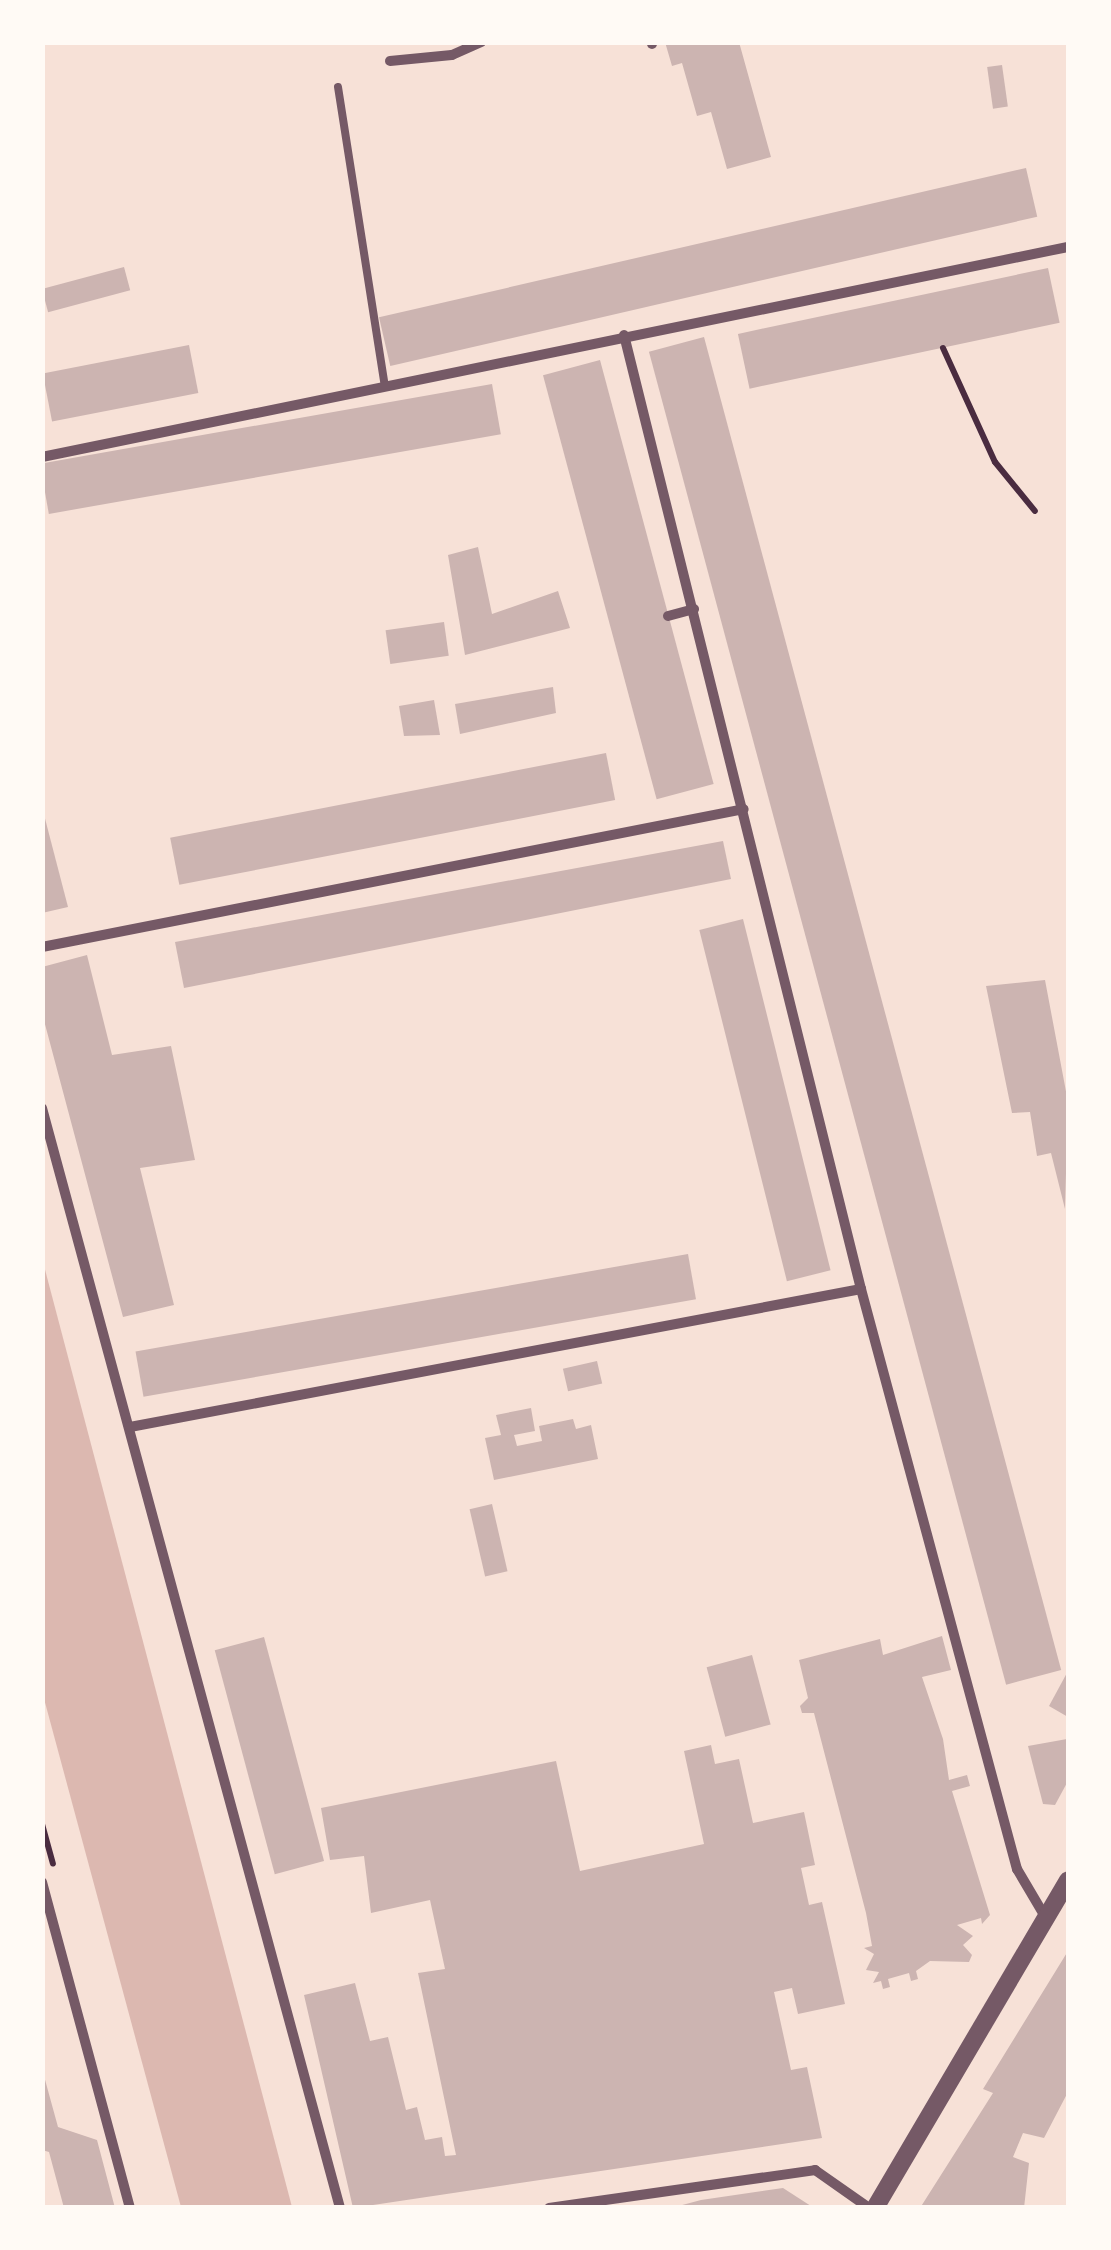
<!DOCTYPE html>
<html>
<head>
<meta charset="utf-8">
<style>
  body { margin:0 }
  #map { position:relative; width:1111px; height:2250px; overflow:hidden; background:#f7e1d7; font-family:"DejaVu Sans",sans-serif }
  div>[style] { position:absolute }
  .water>* { inset:0; background:#dcb8b0 }
  .building>* { inset:0; background:#ccb4b1; transform-origin:0 0 }
  .path>* { height:6px; margin:-3px; padding:0 3px; transform-origin:3px; border-radius:3px; background:#4a2c40 }
  .service>* { height:8px; margin:-4px; padding:0 4px; transform-origin:4px; border-radius:4px; background:#755966 }
  .minor>* { height:10px; margin:-5px; padding:0 5px; transform-origin:5px; border-radius:5px; background:#755966 }
  .tertiary>* { height:18px; margin:-9px; padding:0 9px; transform-origin:9px; border-radius:9px; background:#755966 }
  span { translate:-50% -50%; white-space:nowrap; text-align:center; line-height:1.15; -webkit-text-stroke:10px #fffaf5; paint-order:stroke }
  .frame { position:absolute; inset:0; border:45px solid #fffaf5; pointer-events:none }
</style>
</head>
<body>
<div id="map">
  <div class="water">
    <i style="clip-path:polygon(43px 1262px,292px 2207px,181px 2207px,43px 1695px)"></i>
  </div>
  <div class="building">
    <i style="clip-path:polygon(665px 42px,739px 42px,771px 157px,727px 169px,711px 112px,697px 116px,682px 63px,672px 66px)"></i>
    <i style="left:1002px;top:65px;width:42px;height:15px;rotate:82deg"></i>
    <i style="left:1026px;top:168px;width:50px;height:664px;rotate:77deg"></i>
    <i style="left:124px;top:267px;width:24px;height:85px;rotate:75deg"></i>
    <i style="left:1048px;top:268px;width:56px;height:317px;rotate:78deg"></i>
    <i style="left:704px;top:337px;width:1380px;height:57px;rotate:75deg"></i>
    <i style="left:189px;top:345px;width:49px;height:149px;rotate:79deg"></i>
    <i style="left:600px;top:360px;width:439px;height:59px;rotate:75deg"></i>
    <i style="left:492px;top:384px;width:51px;height:459px;rotate:80deg"></i>
    <i style="clip-path:polygon(478px 547px,492px 614px,558px 591px,570px 628px,465px 655px,448px 555px)"></i>
    <i style="left:444px;top:622px;width:34px;height:59px;rotate:82deg"></i>
    <i style="clip-path:polygon(553px 687px,556px 713px,460px 734px,455px 704px)"></i>
    <i style="clip-path:polygon(434px 700px,440px 735px,404px 736px,399px 706px)"></i>
    <i style="left:606px;top:753px;width:48px;height:444px;rotate:79deg"></i>
    <i style="clip-path:polygon(42px 807px,68px 907px,42px 913px)"></i>
    <i style="clip-path:polygon(723px 841px,731px 879px,184px 988px,175px 942px)"></i>
    <i style="left:743px;top:919px;width:362px;height:45px;rotate:76deg"></i>
    <i style="clip-path:polygon(87px 955px,112px 1055px,171px 1046px,195px 1160px,140px 1168px,174px 1305px,123px 1317px,42px 1013px,42px 967px)"></i>
    <i style="clip-path:polygon(1045px 980px,1068px 1102px,1065px 1209px,1051px 1153px,1037px 1156px,1030px 1112px,1012px 1113px,986px 986px)"></i>
    <i style="left:688px;top:1254px;width:46px;height:561px;rotate:80deg"></i>
    <i style="left:597px;top:1361px;width:23px;height:35px;rotate:77deg"></i>
    <i style="clip-path:polygon(531px 1408px,535px 1431px,514px 1435px,517px 1446px,542px 1441px,539px 1426px,573px 1419px,576px 1429px,591px 1425px,598px 1459px,494px 1480px,485px 1438px,501px 1435px,496px 1415px)"></i>
    <i style="left:492px;top:1504px;width:69px;height:23px;rotate:77deg"></i>
    <i style="clip-path:polygon(942px 1636px,951px 1670px,922px 1677px,943px 1739px,949px 1780px,967px 1775px,970px 1786px,952px 1791px,990px 1915px,982px 1924px,981px 1918px,957px 1925px,973px 1936px,963px 1945px,972px 1955px,969px 1962px,930px 1961px,916px 1971px,918px 1979px,911px 1981px,909px 1973px,888px 1979px,890px 1987px,883px 1989px,881px 1981px,873px 1983px,879px 1972px,866px 1970px,874px 1954px,864px 1948px,872px 1946px,866px 1913px,814px 1713px,802px 1713px,800px 1706px,808px 1698px,799px 1660px,880px 1639px,883px 1655px)"></i>
    <i style="left:264px;top:1637px;width:232px;height:51px;rotate:75deg"></i>
    <i style="left:752px;top:1655px;width:72px;height:47px;rotate:75deg"></i>
    <i style="clip-path:polygon(1068px 1671px,1068px 1717px,1049px 1706px)"></i>
    <i style="clip-path:polygon(1067px 1739px,1068px 1781px,1055px 1805px,1043px 1804px,1028px 1746px)"></i>
    <i style="clip-path:polygon(711px 1745px,715px 1764px,739px 1759px,753px 1823px,804px 1812px,815px 1865px,801px 1868px,809px 1905px,822px 1902px,845px 2004px,798px 2014px,792px 1988px,774px 1992px,791px 2070px,807px 2067px,822px 2138px,353px 2208px,304px 1995px,355px 1983px,370px 2041px,388px 2037px,406px 2110px,417px 2107px,425px 2140px,442px 2137px,445px 2156px,456px 2155px,418px 1973px,445px 1969px,430px 1900px,371px 1913px,364px 1856px,330px 1860px,321px 1808px,556px 1761px,580px 1871px,704px 1844px,684px 1751px)"></i>
    <i style="clip-path:polygon(1068px 1951px,1068px 2092px,1044px 2138px,1023px 2133px,1013px 2157px,1029px 2163px,1024px 2208px,920px 2208px,993px 2093px,983px 2089px)"></i>
    <i style="clip-path:polygon(44px 2076px,58px 2127px,97px 2140px,115px 2208px,64px 2208px,49px 2152px,42px 2150px)"></i>
    <i style="clip-path:polygon(783px 2188px,814px 2208px,671px 2208px,701px 2200px)"></i>
  </div>
  <div class="path">
    <i style="left:943px;top:348px;width:125px;rotate:65.5deg"></i>
    <i style="left:995px;top:462px;width:63px;rotate:50.8deg"></i>
    <i style="left:42px;top:1824px;width:41px;rotate:74.6deg"></i>
  </div>
  <div class="service">
    <i style="left:338px;top:87px;width:303px;rotate:81.1deg"></i>
  </div>
  <div class="minor">
    <i style="left:652px;top:42px;width:2px;rotate:90deg"></i>
    <i style="left:390px;top:61px;width:62px;rotate:-5.5deg"></i>
    <i style="left:452px;top:55px;width:32px;rotate:-24deg"></i>
    <i style="left:624px;top:335px;width:983px;rotate:76.05deg"></i>
    <i style="left:861px;top:1289px;width:601px;rotate:74.95deg"></i>
    <i style="left:1017px;top:1869px;width:59px;rotate:59.5deg"></i>
    <i style="left:42px;top:457px;width:1047px;rotate:-11.57deg"></i>
    <i style="left:668px;top:616px;width:27px;rotate:-15deg"></i>
    <i style="left:42px;top:947px;width:715px;rotate:-11.12deg"></i>
    <i style="left:42px;top:1108px;width:1140px;rotate:74.84deg"></i>
    <i style="left:130px;top:1427px;width:744px;rotate:-10.69deg"></i>
    <i style="left:42px;top:1882px;width:338px;rotate:74.9deg"></i>
    <i style="left:549px;top:2208px;width:269px;rotate:-8.1deg"></i>
    <i style="left:815px;top:2170px;width:66px;rotate:35.1deg"></i>
  </div>
  <div class="tertiary">
    <i style="left:875px;top:2208px;width:380px;rotate:-59.5deg"></i>
  </div>
  <div class="frame"></div>
</div>
</body>
</html>
